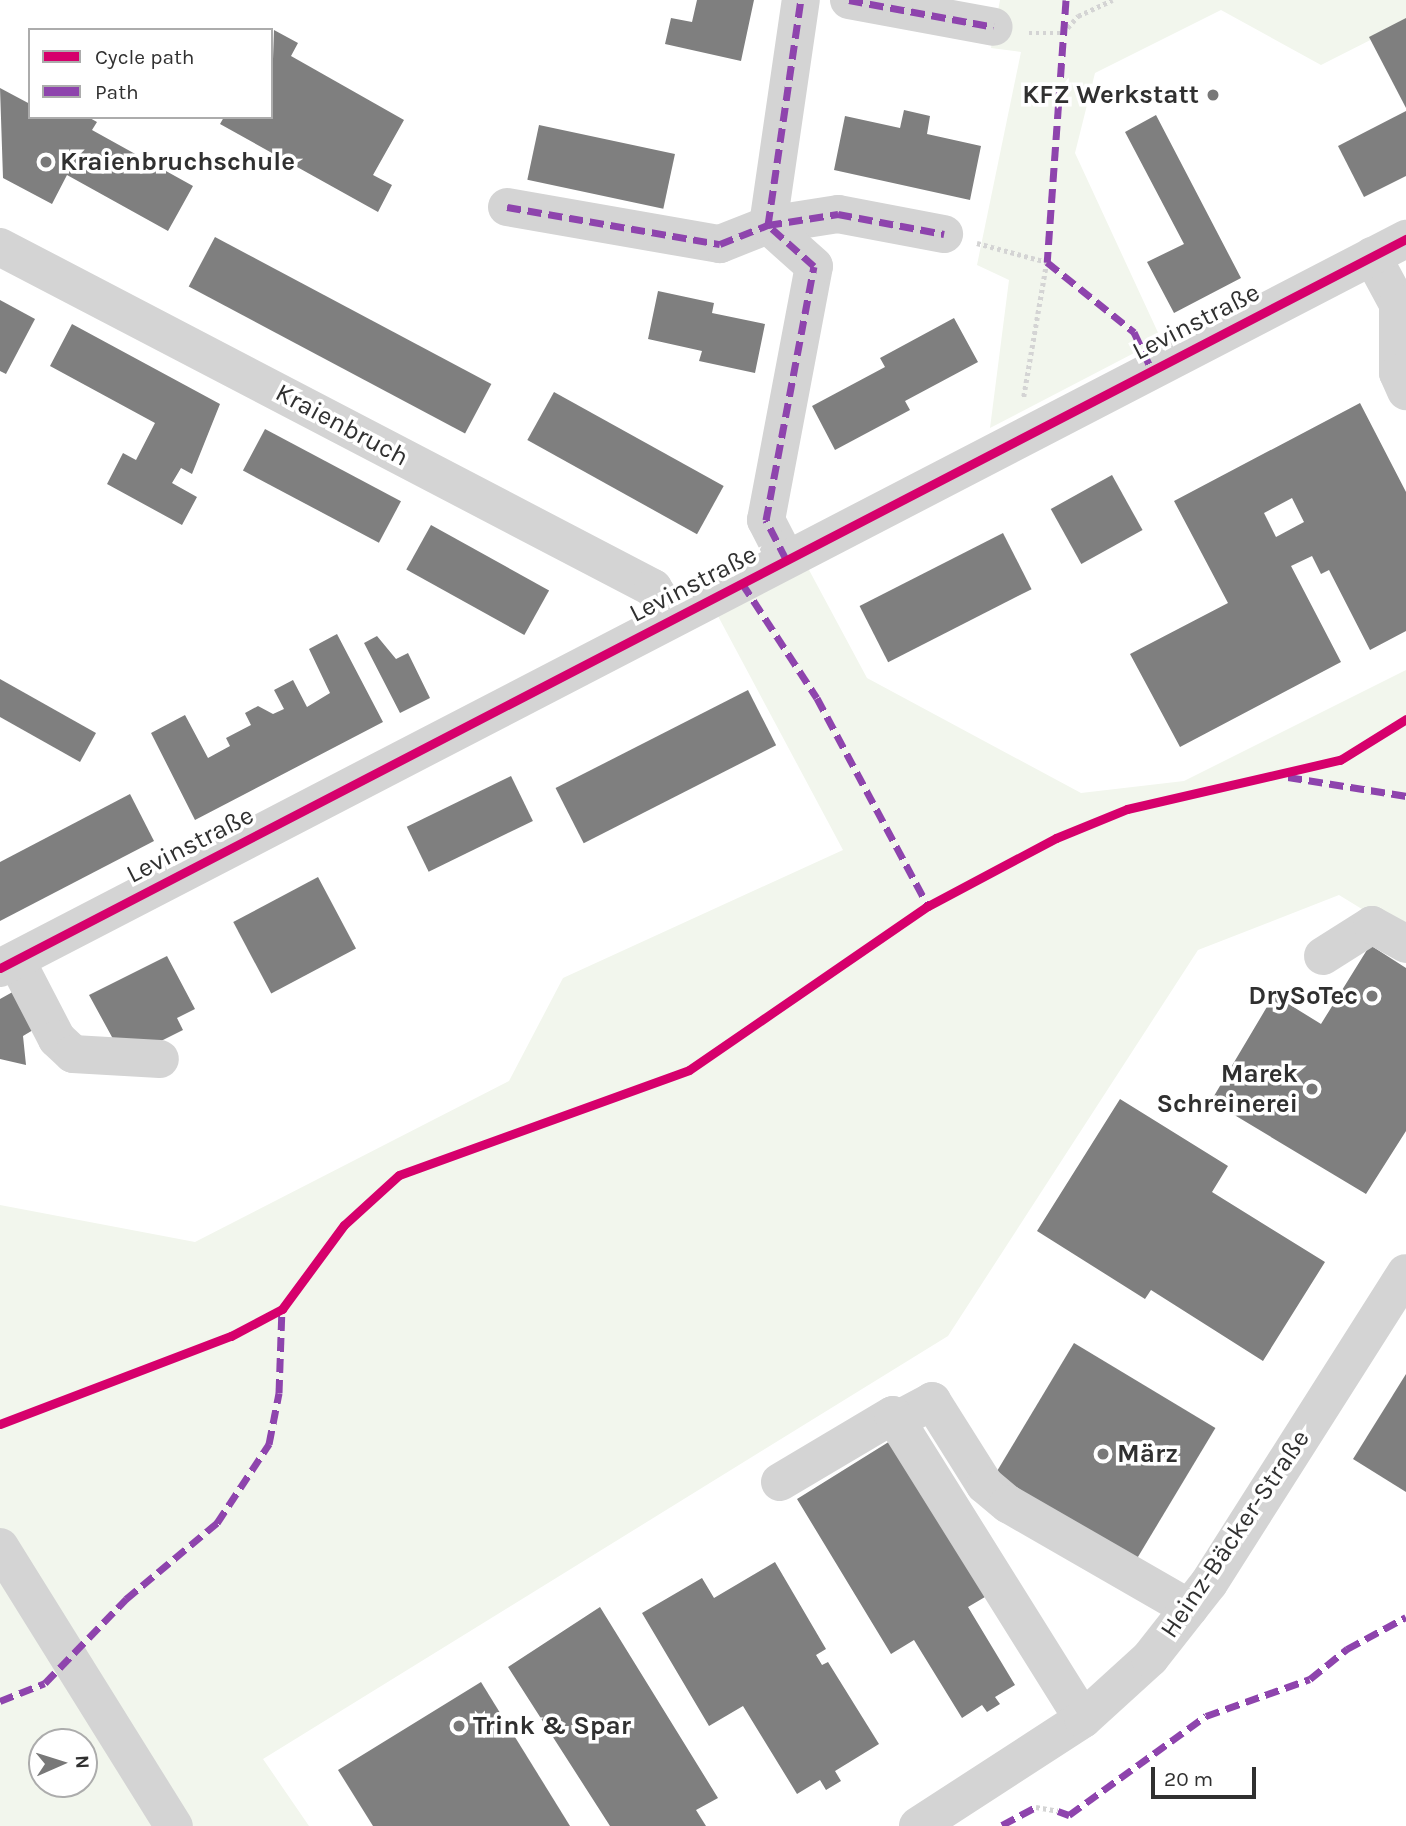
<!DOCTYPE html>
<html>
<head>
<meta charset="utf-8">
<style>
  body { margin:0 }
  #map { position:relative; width:1406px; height:1826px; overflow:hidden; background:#fff; font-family:Karla,sans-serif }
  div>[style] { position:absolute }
  .green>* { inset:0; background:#f2f6ed }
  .building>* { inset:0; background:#7f7f7f; transform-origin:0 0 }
  .path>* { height:4.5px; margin-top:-2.25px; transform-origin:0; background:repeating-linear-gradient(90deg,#d4d4d4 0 3.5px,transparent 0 7px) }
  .minor>* { height:38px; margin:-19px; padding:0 19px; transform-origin:19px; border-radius:19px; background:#d4d4d4 }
  .quiet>* { height:7px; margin-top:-3.5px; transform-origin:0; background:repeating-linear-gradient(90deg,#8e44ad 0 14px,transparent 0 21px) }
  .cycleway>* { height:9px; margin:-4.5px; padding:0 4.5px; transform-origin:4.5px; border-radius:4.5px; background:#d6006c }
  .dots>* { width:19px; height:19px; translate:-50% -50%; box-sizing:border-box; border:4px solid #fff; border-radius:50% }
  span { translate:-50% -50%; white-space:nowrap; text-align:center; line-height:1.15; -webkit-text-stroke:7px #fff; paint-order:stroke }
  .poi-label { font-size:26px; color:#303030; font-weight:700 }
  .right { translate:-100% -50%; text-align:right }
  .left { translate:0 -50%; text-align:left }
  .street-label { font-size:26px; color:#303030 }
  .legend { position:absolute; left:28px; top:28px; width:245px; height:91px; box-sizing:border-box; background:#fff; border:2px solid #acacac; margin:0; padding:9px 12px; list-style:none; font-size:21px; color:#303030 }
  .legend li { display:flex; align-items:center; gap:14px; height:35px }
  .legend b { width:35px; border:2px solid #acacac }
  .north { position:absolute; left:28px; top:1728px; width:70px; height:70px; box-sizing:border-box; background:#fff; border:2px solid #acacac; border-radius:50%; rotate:87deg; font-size:19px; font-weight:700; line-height:28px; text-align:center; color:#303030 }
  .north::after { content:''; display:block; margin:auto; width:24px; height:32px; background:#787878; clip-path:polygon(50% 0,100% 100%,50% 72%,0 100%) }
  .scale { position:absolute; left:1151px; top:1767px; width:105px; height:32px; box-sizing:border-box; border:4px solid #303030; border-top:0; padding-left:9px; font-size:21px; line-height:24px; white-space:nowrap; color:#303030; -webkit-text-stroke:5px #fff; paint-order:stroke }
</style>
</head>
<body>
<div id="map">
  <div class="green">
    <i style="clip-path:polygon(1000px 0,1406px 0,1406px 22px,1321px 65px,1221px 10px,1095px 73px,1075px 153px,1161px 339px,990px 428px,1009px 280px,977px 265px,1021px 52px,991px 48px)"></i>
    <i style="clip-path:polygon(801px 555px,867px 678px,1081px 793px,1184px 781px,1406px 670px,1406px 936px,1339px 895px,1198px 950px,948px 1336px,263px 1759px,309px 1826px,183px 1826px,0 1541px,0 1205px,195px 1242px,509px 1081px,563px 978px,843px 850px,711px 603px)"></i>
    <i style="clip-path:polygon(evenodd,0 1563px,163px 1826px,0 1826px,0 1563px,42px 1742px,84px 1742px,84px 1784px,42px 1784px,42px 1742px)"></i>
  </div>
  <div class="building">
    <i style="clip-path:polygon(697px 0,754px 0,741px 61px,665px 44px,671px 18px,692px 22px)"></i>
    <i style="clip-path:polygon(1406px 18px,1406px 108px,1369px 37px)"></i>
    <i style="clip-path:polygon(274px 30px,298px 43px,291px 56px,404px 120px,373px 175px,392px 185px,378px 212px,220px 124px,224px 117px,271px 117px)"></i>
    <i style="clip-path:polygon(0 88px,30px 104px,30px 117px,88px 117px,97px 122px,92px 130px,193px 186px,168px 231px,67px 175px,52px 204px,3px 178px)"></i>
    <i style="clip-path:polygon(904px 110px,930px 116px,927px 134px,981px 146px,970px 200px,834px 170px,845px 116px,900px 128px)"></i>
    <i style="clip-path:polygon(1406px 111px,1406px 176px,1364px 197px,1338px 146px)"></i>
    <i style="clip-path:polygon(1156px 115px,1241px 278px,1174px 313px,1147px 262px,1184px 244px,1125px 132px)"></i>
    <i style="left:539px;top:125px;width:139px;height:56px;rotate:12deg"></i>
    <i style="left:215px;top:237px;width:313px;height:56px;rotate:28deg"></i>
    <i style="clip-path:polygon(658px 291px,714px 303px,712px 313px,765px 324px,755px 373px,699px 361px,702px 351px,648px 339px)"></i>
    <i style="clip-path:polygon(0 300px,35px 319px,6px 374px,0 371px)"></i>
    <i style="clip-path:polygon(954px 318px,978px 362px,905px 401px,910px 410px,835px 450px,812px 406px,885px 367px,880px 358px)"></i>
    <i style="clip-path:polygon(72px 324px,220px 404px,192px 474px,181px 468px,172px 483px,197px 497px,182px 525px,107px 484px,123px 453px,136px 460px,155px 423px,50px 366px)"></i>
    <i style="left:554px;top:392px;width:194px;height:55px;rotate:29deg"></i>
    <i style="clip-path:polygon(evenodd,1360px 403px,1406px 492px,1406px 631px,1370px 650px,1329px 570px,1321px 574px,1312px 556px,1291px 566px,1341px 662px,1180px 747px,1130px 654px,1228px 603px,1174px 501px,1360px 403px,1292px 498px,1304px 522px,1276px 537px,1264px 513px,1292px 498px)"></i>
    <i style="left:265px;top:429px;width:154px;height:47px;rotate:28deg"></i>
    <i style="left:1112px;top:475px;width:63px;height:70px;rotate:61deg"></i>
    <i style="left:431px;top:525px;width:135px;height:51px;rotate:29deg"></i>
    <i style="left:1003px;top:533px;width:63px;height:161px;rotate:63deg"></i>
    <i style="clip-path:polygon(337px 634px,383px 722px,195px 820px,151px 733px,185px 715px,208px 758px,230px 746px,226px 738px,251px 725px,245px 713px,258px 706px,273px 714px,284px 709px,274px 690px,293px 680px,307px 707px,330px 693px,309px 649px)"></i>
    <i style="clip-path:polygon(377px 636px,396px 659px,408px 653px,430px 698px,400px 713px,364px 643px)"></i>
    <i style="clip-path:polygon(0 679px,96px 733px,80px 762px,0 717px)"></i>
    <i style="left:748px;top:690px;width:62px;height:216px;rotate:63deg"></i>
    <i style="left:511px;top:776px;width:50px;height:116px;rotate:64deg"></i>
    <i style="clip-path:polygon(130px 794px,154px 841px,0 921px,0 862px)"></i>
    <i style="left:318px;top:877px;width:81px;height:96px;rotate:62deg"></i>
    <i style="clip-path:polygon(1370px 945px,1406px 968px,1406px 1131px,1366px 1194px,1211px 1101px,1274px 995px,1321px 1024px)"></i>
    <i style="clip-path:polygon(167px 956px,195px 1009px,177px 1018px,183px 1030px,141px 1051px,118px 1048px,89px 995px)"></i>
    <i style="clip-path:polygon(18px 989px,38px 1027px,23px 1036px,26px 1065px,0 1059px,0 999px)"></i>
    <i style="clip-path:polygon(1120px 1099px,1228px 1166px,1212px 1192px,1325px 1262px,1263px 1361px,1151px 1290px,1145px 1299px,1037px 1231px)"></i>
    <i style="left:1074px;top:1343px;width:165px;height:159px;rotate:31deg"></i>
    <i style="clip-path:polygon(1406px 1374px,1406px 1492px,1353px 1459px)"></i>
    <i style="clip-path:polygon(895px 1438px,990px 1594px,968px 1607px,1015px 1685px,995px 1697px,1000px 1704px,987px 1712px,982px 1705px,962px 1718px,914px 1640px,891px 1654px,797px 1499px)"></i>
    <i style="clip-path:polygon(775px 1562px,826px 1649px,816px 1655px,822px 1665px,828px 1662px,879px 1744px,835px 1771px,841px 1781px,826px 1790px,820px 1780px,797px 1794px,743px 1706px,709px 1726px,642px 1613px,702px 1578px,714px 1598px)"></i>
    <i style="clip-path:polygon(600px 1607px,718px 1798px,696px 1810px,706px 1826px,610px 1826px,508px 1667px)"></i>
    <i style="clip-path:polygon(481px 1682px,570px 1826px,373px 1826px,338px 1770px)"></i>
  </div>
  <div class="path">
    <i style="left:1029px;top:33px;width:34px"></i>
    <i style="left:1063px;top:33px;width:23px;rotate:-49deg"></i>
    <i style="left:1078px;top:16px;width:38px;rotate:-25deg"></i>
    <i style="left:977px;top:243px;width:73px;rotate:15.2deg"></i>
    <i style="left:1047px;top:262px;width:137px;rotate:99.7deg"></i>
    <i style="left:1036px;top:1807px;width:22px;rotate:10deg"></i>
  </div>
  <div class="minor">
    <i style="left:849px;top:0;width:147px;rotate:10.5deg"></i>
    <i style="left:507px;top:207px;width:216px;rotate:9.9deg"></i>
    <i style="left:720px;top:244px;width:52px;rotate:-21.6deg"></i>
    <i style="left:768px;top:225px;width:71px;rotate:-8.9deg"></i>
    <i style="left:838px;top:214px;width:108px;rotate:10.7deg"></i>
    <i style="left:0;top:247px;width:737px;rotate:27.57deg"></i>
    <i style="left:653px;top:588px;width:36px;rotate:58deg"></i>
    <i style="left:1372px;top:256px;width:55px;rotate:61.6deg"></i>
    <i style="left:1398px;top:304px;width:69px;rotate:90deg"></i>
    <i style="left:1398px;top:373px;width:20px;rotate:66deg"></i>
    <i style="left:786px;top:559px;width:44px;rotate:-117.1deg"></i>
    <i style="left:766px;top:520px;width:258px;rotate:-79.3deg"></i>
    <i style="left:814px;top:266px;width:62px;rotate:-138.3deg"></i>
    <i style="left:768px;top:225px;width:227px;rotate:-81.7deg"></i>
    <i style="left:1323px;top:956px;width:58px;rotate:-32.3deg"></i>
    <i style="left:1372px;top:925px;width:39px;rotate:29deg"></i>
    <i style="left:16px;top:960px;width:89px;rotate:62.6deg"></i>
    <i style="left:57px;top:1039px;width:22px;rotate:43deg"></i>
    <i style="left:73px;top:1054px;width:87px;rotate:3.3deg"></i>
    <i style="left:0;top:968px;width:1584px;rotate:-27.41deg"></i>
    <i style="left:897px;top:1420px;width:40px;rotate:-28deg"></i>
    <i style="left:932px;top:1401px;width:99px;rotate:57.8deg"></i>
    <i style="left:985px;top:1485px;width:30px;rotate:40deg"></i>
    <i style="left:1008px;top:1504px;width:209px;rotate:29.9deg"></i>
    <i style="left:780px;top:1482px;width:131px;rotate:-30.7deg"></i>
    <i style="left:893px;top:1415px;width:358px;rotate:58deg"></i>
    <i style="left:0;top:1547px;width:329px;rotate:58.1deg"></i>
    <i style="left:918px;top:1826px;width:197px;rotate:-33deg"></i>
    <i style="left:1083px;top:1719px;width:91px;rotate:-42.3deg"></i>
    <i style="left:1150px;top:1658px;width:95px;rotate:-51.8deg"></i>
    <i style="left:1209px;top:1583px;width:367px;rotate:-57.6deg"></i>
  </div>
  <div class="quiet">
    <i style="left:849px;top:0;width:147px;rotate:10.5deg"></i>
    <i style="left:1066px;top:0;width:263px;rotate:94.1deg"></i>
    <i style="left:1047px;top:262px;width:112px;rotate:38.8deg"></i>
    <i style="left:1134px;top:332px;width:40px;rotate:65deg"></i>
    <i style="left:507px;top:207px;width:216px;rotate:9.9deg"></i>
    <i style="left:720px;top:244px;width:52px;rotate:-21.6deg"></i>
    <i style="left:768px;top:225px;width:71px;rotate:-8.9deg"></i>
    <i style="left:838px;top:214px;width:108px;rotate:10.7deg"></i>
    <i style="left:786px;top:559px;width:44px;rotate:-117.1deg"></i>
    <i style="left:766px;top:520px;width:258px;rotate:-79.3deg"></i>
    <i style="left:814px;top:266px;width:62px;rotate:-138.3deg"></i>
    <i style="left:768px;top:225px;width:227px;rotate:-81.7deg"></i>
    <i style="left:742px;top:583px;width:137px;rotate:56.9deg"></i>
    <i style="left:817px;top:698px;width:236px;rotate:61.9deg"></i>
    <i style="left:1288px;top:777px;width:120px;rotate:9.1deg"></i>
    <i style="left:0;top:1701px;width:48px;rotate:-21.8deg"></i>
    <i style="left:45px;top:1683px;width:117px;rotate:-46deg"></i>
    <i style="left:126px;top:1599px;width:119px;rotate:-39.9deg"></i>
    <i style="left:217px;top:1523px;width:95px;rotate:-56.6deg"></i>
    <i style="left:269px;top:1444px;width:52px;rotate:-78.9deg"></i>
    <i style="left:279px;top:1393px;width:84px;rotate:-88deg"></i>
    <i style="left:1058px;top:1811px;width:12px;rotate:20deg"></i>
    <i style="left:1069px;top:1815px;width:169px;rotate:-35.9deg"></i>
    <i style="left:1206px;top:1716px;width:110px;rotate:-19.6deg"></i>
    <i style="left:1310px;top:1679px;width:48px;rotate:-39deg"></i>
    <i style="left:1347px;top:1649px;width:67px;rotate:-28.5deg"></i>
    <i style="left:1002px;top:1825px;width:38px;rotate:-28deg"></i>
  </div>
  <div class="cycleway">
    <i style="left:0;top:968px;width:1584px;rotate:-27.41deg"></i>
    <i style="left:0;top:1424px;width:247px;rotate:-20.9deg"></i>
    <i style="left:231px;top:1336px;width:58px;rotate:-27.9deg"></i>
    <i style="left:282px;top:1309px;width:104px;rotate:-53.6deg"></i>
    <i style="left:344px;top:1225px;width:74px;rotate:-42.3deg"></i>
    <i style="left:399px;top:1175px;width:308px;rotate:-19.9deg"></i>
    <i style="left:689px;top:1070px;width:290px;rotate:-34.5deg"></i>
    <i style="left:928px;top:906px;width:145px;rotate:-28deg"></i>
    <i style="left:1056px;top:838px;width:77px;rotate:-22.2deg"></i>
    <i style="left:1127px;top:809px;width:219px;rotate:-13deg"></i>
    <i style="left:1340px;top:760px;width:78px;rotate:-31.8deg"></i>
  </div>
  <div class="dots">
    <i style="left:1213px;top:95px;background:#787878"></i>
    <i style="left:46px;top:162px;background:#787878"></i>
    <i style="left:1372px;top:996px;background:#787878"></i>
    <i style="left:1312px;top:1089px;background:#787878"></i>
    <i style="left:1103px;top:1454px;background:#787878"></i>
    <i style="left:459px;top:1726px;background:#787878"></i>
  </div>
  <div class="poi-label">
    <span class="right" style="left:1199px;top:95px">KFZ Werkstatt</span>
    <span class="left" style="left:60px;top:162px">Kraienbruchschule</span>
    <span class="right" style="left:1358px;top:996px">DrySoTec</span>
    <span class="right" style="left:1298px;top:1089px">Marek<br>Schreinerei</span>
    <span class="left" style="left:1117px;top:1454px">März</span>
    <span class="left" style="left:473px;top:1726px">Trink &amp; Spar</span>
  </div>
  <div class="street-label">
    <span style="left:1196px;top:322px;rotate:-27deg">Levinstraße</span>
    <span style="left:342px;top:425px;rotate:28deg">Kraienbruch</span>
    <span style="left:693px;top:584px;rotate:-27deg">Levinstraße</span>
    <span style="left:190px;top:845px;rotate:-27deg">Levinstraße</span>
    <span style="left:1235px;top:1534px;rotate:-56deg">Heinz-Bäcker-Straße</span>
  </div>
  <ul class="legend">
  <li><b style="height:9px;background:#d6006c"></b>Cycle path</li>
  <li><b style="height:9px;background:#8e44ad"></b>Path</li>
  </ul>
  <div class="north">N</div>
  <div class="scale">20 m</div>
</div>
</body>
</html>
